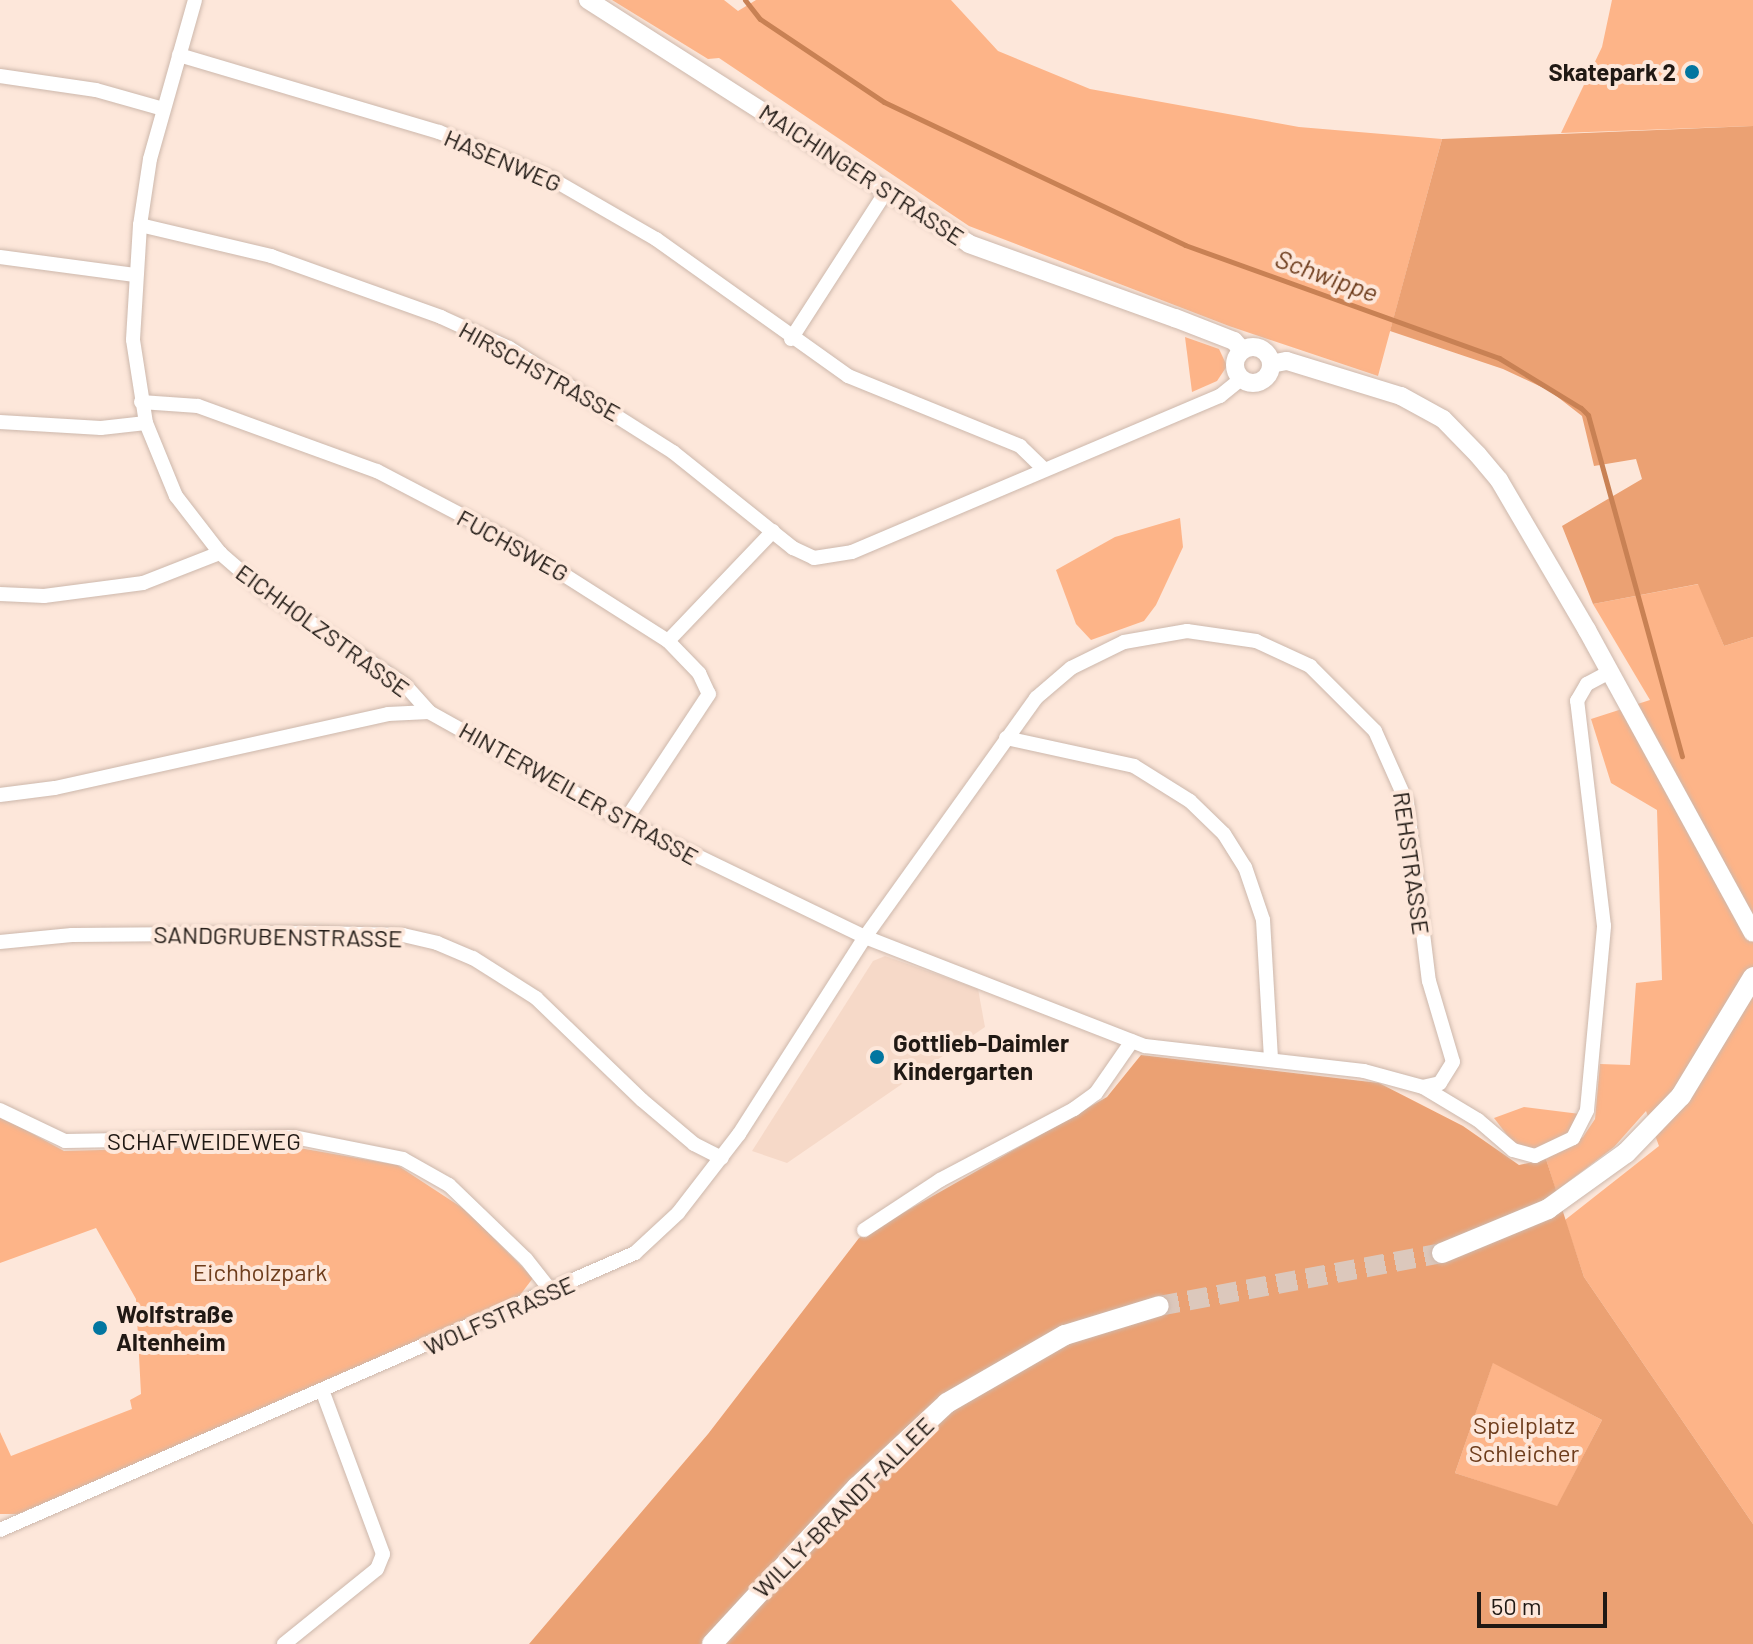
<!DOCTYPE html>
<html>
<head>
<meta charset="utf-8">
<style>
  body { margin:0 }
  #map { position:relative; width:1753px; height:1644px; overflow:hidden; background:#fde7da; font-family:Barlow,sans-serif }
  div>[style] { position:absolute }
  .built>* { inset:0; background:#f6d9c8 }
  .green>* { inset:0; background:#fdb488 }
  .forest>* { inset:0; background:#eba173 }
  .stream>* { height:5px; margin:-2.5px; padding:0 2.5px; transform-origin:2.5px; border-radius:2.5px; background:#c88154 }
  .secondary-tunnel>* { height:20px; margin-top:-10px; transform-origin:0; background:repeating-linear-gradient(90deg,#dcc8bc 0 20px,transparent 0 30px) }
  .roads { filter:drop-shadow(0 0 2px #cdb8ac) drop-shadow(0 0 2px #cdb8ac) }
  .minor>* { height:14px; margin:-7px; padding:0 7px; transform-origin:7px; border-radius:7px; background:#fff }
  .tertiary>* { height:18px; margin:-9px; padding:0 9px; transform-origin:9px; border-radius:9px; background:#fff }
  .tertiary>.ring { margin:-9px; padding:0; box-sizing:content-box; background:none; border:18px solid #fff; border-radius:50% }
  .secondary>* { height:20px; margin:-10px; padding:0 10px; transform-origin:10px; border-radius:10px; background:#fff }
  .dots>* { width:22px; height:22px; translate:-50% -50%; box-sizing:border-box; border:4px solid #fde7da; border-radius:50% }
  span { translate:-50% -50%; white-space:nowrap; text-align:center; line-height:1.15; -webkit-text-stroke:8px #fde7da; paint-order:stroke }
  .poi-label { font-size:24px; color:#201914; font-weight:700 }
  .right { translate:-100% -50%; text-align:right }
  .left { translate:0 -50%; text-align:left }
  .street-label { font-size:24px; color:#201914 }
  .park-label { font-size:24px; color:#6e3d1c }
  .water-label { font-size:26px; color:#6d3c1c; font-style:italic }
  .scale { position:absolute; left:1477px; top:1592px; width:130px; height:36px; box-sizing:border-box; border:4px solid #201914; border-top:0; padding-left:10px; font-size:24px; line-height:28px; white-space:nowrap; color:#201914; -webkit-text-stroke:6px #fde7da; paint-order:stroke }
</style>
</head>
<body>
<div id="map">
  <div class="built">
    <i style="clip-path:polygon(885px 956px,978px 989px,985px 1027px,787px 1163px,752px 1151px,873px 961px)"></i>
  </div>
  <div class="green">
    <i style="clip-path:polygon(612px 0,724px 0,738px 11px,756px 0,951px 0,998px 51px,1090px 89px,1299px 127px,1442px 139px,1378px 376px,1229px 326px,969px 226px,719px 58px,708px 59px)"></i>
    <i style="clip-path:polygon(1612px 0,1753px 0,1753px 126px,1561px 133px,1602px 47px)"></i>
    <i style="clip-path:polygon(1185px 337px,1219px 349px,1227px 366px,1217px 381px,1192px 392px)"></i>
    <i style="clip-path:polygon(1180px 518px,1183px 547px,1156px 605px,1144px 621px,1091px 640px,1076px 624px,1056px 570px,1115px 537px)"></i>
    <i style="clip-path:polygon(1699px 584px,1724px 646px,1753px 637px,1753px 1524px,1584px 1277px,1565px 1220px,1659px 1146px,1646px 1111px,1614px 1147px,1556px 1191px,1546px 1159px,1583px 1137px,1595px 1119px,1600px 1064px,1630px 1065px,1636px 983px,1662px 980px,1657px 810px,1611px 783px,1591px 719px,1650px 700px,1593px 604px)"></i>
    <i style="clip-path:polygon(1524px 1107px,1580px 1114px,1567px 1139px,1535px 1150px,1514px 1144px,1494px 1118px)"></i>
    <i style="clip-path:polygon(0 1116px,64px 1151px,282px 1145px,397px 1165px,467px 1211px,533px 1278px,514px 1303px,18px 1514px,0 1514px,0 1432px,11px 1456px,132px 1409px,130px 1400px,141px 1394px,136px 1299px,96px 1228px,0 1263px)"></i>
    <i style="clip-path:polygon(1493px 1362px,1602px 1420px,1557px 1507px,1455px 1473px)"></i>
  </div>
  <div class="forest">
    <i style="clip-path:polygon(1753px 126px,1753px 637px,1724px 646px,1698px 584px,1593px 604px,1562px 526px,1642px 479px,1636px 459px,1594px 466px,1582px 416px,1550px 391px,1503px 369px,1390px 331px,1442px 139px)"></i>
    <i style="clip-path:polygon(evenodd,1141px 1055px,1379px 1083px,1463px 1126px,1519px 1165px,1546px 1159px,1584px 1277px,1753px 1524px,1753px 1644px,529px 1644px,708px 1434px,859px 1238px,1107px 1097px,1141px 1055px,1493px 1363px,1602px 1420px,1557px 1506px,1455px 1473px,1493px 1363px)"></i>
  </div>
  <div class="stream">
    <i style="left:745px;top:0;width:24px;rotate:52deg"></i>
    <i style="left:760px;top:19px;width:149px;rotate:33.8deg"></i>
    <i style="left:884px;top:102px;width:333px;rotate:25.4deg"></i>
    <i style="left:1185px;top:245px;width:334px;rotate:19.8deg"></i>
    <i style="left:1499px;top:358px;width:96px;rotate:31.4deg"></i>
    <i style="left:1581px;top:408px;width:10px;rotate:45deg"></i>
    <i style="left:1588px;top:415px;width:354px;rotate:74.6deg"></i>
  </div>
  <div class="secondary-tunnel">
    <i style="left:1159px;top:1306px;width:288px;rotate:-10.6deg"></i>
  </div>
  <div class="roads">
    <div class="minor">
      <i style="left:195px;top:0;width:165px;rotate:105.8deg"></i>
      <i style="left:150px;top:159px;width:67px;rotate:98.6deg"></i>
      <i style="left:140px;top:225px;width:115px;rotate:93.5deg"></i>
      <i style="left:133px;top:340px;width:84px;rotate:81.1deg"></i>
      <i style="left:146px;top:423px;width:79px;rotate:67.7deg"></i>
      <i style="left:176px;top:496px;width:72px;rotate:52.3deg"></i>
      <i style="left:220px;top:553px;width:61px;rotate:41deg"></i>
      <i style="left:266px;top:593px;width:167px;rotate:33.5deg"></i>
      <i style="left:405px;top:685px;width:36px;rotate:48deg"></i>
      <i style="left:179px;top:55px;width:271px;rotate:16.5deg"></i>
      <i style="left:439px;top:132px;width:122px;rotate:22.6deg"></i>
      <i style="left:552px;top:179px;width:120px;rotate:30deg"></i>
      <i style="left:656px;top:239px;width:236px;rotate:35.5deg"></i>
      <i style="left:848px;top:376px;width:186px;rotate:22.1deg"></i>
      <i style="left:1020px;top:446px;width:32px;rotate:44deg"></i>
      <i style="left:0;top:76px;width:97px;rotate:8.3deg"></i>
      <i style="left:96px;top:90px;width:70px;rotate:15.8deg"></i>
      <i style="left:140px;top:225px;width:135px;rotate:13.3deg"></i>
      <i style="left:271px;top:256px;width:181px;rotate:19.7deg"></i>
      <i style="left:441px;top:317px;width:75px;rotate:24.5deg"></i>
      <i style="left:509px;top:348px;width:194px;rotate:32.4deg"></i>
      <i style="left:673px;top:452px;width:154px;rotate:38.7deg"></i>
      <i style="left:793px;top:548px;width:23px;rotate:25deg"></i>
      <i style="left:814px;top:558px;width:38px;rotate:-9deg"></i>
      <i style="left:852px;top:552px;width:400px;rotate:-23deg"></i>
      <i style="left:1220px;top:396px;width:27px;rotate:-39deg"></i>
      <i style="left:0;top:257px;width:136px;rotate:7.6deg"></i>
      <i style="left:791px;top:339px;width:174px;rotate:-57.2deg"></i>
      <i style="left:141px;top:402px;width:57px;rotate:4deg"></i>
      <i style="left:198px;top:406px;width:190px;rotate:20deg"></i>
      <i style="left:377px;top:471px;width:151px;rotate:27.6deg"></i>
      <i style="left:511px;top:541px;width:186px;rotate:32.5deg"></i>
      <i style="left:668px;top:641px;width:45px;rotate:45.9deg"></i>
      <i style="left:699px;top:673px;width:23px;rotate:65deg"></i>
      <i style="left:709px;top:694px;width:152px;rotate:123.5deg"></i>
      <i style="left:0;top:422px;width:101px;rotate:3.4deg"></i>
      <i style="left:101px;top:428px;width:45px;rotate:-6.3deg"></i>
      <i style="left:0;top:594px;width:44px;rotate:2.6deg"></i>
      <i style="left:44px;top:596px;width:100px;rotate:-7.5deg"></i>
      <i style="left:143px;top:583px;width:83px;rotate:-21.3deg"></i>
      <i style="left:668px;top:641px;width:152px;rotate:-46.3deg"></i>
      <i style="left:1006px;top:738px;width:131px;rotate:12.3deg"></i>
      <i style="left:1134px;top:766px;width:66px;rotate:32deg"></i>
      <i style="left:1190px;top:801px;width:47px;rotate:44.1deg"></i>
      <i style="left:1224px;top:834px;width:39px;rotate:58deg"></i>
      <i style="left:1245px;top:867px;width:56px;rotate:71.2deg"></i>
      <i style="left:1263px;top:920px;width:138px;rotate:86.7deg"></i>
      <i style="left:0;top:795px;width:55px;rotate:-7.3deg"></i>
      <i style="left:55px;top:788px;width:341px;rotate:-12.5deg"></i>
      <i style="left:388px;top:714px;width:41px;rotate:-2.8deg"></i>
      <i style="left:429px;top:712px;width:224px;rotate:29.1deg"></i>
      <i style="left:625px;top:821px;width:267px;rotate:25.8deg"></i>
      <i style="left:865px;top:937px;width:300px;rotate:21.3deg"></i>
      <i style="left:1145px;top:1046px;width:220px;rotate:6.5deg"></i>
      <i style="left:1364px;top:1071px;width:61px;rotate:15.2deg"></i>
      <i style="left:1423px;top:1087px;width:64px;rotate:31deg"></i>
      <i style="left:1478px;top:1120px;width:46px;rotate:40.6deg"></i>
      <i style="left:1513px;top:1150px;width:23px;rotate:15deg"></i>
      <i style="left:1535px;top:1156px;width:42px;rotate:-25.3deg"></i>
      <i style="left:1573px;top:1138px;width:31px;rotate:-63deg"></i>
      <i style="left:1587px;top:1110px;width:185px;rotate:-84.7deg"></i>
      <i style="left:1604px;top:926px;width:227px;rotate:-96.8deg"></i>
      <i style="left:1577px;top:701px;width:20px;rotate:-60deg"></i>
      <i style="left:1587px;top:684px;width:26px;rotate:-28deg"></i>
      <i style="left:0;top:942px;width:72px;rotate:-5.6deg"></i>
      <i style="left:72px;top:935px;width:242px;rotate:-0.5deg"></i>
      <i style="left:314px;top:933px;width:89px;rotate:1.3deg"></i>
      <i style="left:403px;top:935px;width:35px;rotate:13deg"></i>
      <i style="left:437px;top:943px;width:39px;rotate:23deg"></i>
      <i style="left:473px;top:958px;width:75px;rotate:32.4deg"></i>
      <i style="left:536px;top:998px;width:147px;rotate:43.9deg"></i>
      <i style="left:642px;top:1100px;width:68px;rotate:40.2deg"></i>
      <i style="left:694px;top:1144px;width:31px;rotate:27deg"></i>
      <i style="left:0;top:1110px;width:72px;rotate:25.5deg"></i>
      <i style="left:65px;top:1141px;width:229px;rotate:-1deg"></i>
      <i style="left:294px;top:1137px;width:111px;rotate:11.4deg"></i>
      <i style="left:403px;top:1159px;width:53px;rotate:29.5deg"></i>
      <i style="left:449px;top:1185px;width:107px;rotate:43.9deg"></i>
      <i style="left:526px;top:1259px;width:42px;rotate:51.8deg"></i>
      <i style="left:864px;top:1230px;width:91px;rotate:-33.3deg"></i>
      <i style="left:940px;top:1180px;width:152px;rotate:-27.9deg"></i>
      <i style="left:1074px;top:1109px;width:27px;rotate:-36deg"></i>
      <i style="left:1096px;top:1093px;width:63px;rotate:-55.3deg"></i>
      <i style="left:0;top:1530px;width:693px;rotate:-23.57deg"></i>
      <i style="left:635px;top:1253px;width:59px;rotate:-42.9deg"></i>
      <i style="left:678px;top:1213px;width:100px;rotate:-52.3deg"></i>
      <i style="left:739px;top:1134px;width:234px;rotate:-57.4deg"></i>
      <i style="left:865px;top:937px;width:294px;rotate:-54.4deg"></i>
      <i style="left:1036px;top:698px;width:46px;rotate:-40.6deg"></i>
      <i style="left:1071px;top:668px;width:59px;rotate:-26.1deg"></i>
      <i style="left:1124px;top:642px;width:64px;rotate:-9.9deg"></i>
      <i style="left:1187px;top:631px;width:70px;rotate:8.2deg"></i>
      <i style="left:1256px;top:641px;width:60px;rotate:24.8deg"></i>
      <i style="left:1310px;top:666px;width:92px;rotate:45deg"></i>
      <i style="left:1375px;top:731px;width:79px;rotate:66deg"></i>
      <i style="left:1407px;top:803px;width:179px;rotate:83deg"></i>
      <i style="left:1429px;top:981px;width:84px;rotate:73.5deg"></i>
      <i style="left:1453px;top:1062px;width:25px;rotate:122deg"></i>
      <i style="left:1440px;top:1083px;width:17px;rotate:167deg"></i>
      <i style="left:284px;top:1644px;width:119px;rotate:-38.9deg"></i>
      <i style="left:377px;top:1569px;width:16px;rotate:-68deg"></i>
      <i style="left:383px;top:1554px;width:172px;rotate:-110.4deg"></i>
    </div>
    <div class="tertiary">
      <i style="left:588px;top:0;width:452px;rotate:32.6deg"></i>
      <i style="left:969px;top:244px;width:219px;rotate:19.8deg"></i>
      <i style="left:1175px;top:318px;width:63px;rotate:21.3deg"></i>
      <i style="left:1234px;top:341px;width:12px;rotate:48deg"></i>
      <i class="ring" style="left:1235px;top:347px;width:18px;height:18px"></i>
      <i style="left:1271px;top:364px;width:16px;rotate:-11deg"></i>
      <i style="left:1287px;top:361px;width:119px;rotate:17.1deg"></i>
      <i style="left:1401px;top:396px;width:48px;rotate:28.7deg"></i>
      <i style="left:1443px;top:419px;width:50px;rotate:45.8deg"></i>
      <i style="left:1478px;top:455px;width:33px;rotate:50deg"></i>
      <i style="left:1499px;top:480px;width:174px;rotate:59.6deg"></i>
      <i style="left:1587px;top:630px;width:345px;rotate:61.3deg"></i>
    </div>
    <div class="secondary">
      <i style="left:1442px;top:1253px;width:115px;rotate:-22.5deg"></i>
      <i style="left:1548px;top:1209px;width:96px;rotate:-35.7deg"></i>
      <i style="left:1626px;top:1153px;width:79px;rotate:-46deg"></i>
      <i style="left:1681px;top:1096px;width:139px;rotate:-58.8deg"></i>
      <i style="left:712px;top:1644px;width:214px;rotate:-47.3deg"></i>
      <i style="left:857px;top:1487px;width:123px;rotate:-43deg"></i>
      <i style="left:947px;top:1403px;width:136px;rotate:-30deg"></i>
      <i style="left:1065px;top:1335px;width:98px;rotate:-17.1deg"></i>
    </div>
  </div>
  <div class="dots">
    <i style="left:1692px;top:72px;background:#0276a0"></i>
    <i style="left:877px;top:1057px;background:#0276a0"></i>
    <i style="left:100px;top:1328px;background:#0276a0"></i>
  </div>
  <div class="poi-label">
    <span class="right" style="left:1676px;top:72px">Skatepark 2</span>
    <span class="left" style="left:893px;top:1057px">Gottlieb-Daimler<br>Kindergarten</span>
    <span class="left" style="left:116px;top:1328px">Wolfstraße<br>Altenheim</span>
  </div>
  <div class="street-label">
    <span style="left:503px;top:160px;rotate:23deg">HASENWEG</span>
    <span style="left:862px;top:174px;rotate:33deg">MAICHINGER STRASSE</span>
    <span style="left:540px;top:371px;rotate:29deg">HIRSCHSTRASSE</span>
    <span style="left:513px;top:545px;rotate:29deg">FUCHSWEG</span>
    <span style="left:323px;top:630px;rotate:36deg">EICHHOLZSTRASSE</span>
    <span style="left:579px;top:793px;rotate:29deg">HINTERWEILER STRASSE</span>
    <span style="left:1412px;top:863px;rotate:82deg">REHSTRASSE</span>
    <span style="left:278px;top:936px;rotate:1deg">SANDGRUBENSTRASSE</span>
    <span style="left:204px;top:1141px">SCHAFWEIDEWEG</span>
    <span style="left:499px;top:1315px;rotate:-24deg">WOLFSTRASSE</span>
    <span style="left:843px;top:1507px;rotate:-45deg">WILLY-BRANDT-ALLEE</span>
  </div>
  <div class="park-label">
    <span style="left:260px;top:1272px">Eichholzpark</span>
    <span style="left:1524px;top:1439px">Spielplatz<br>Schleicher</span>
  </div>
  <div class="water-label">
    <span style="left:1327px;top:275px;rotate:20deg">Schwippe</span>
  </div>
  <div class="scale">50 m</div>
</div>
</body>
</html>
